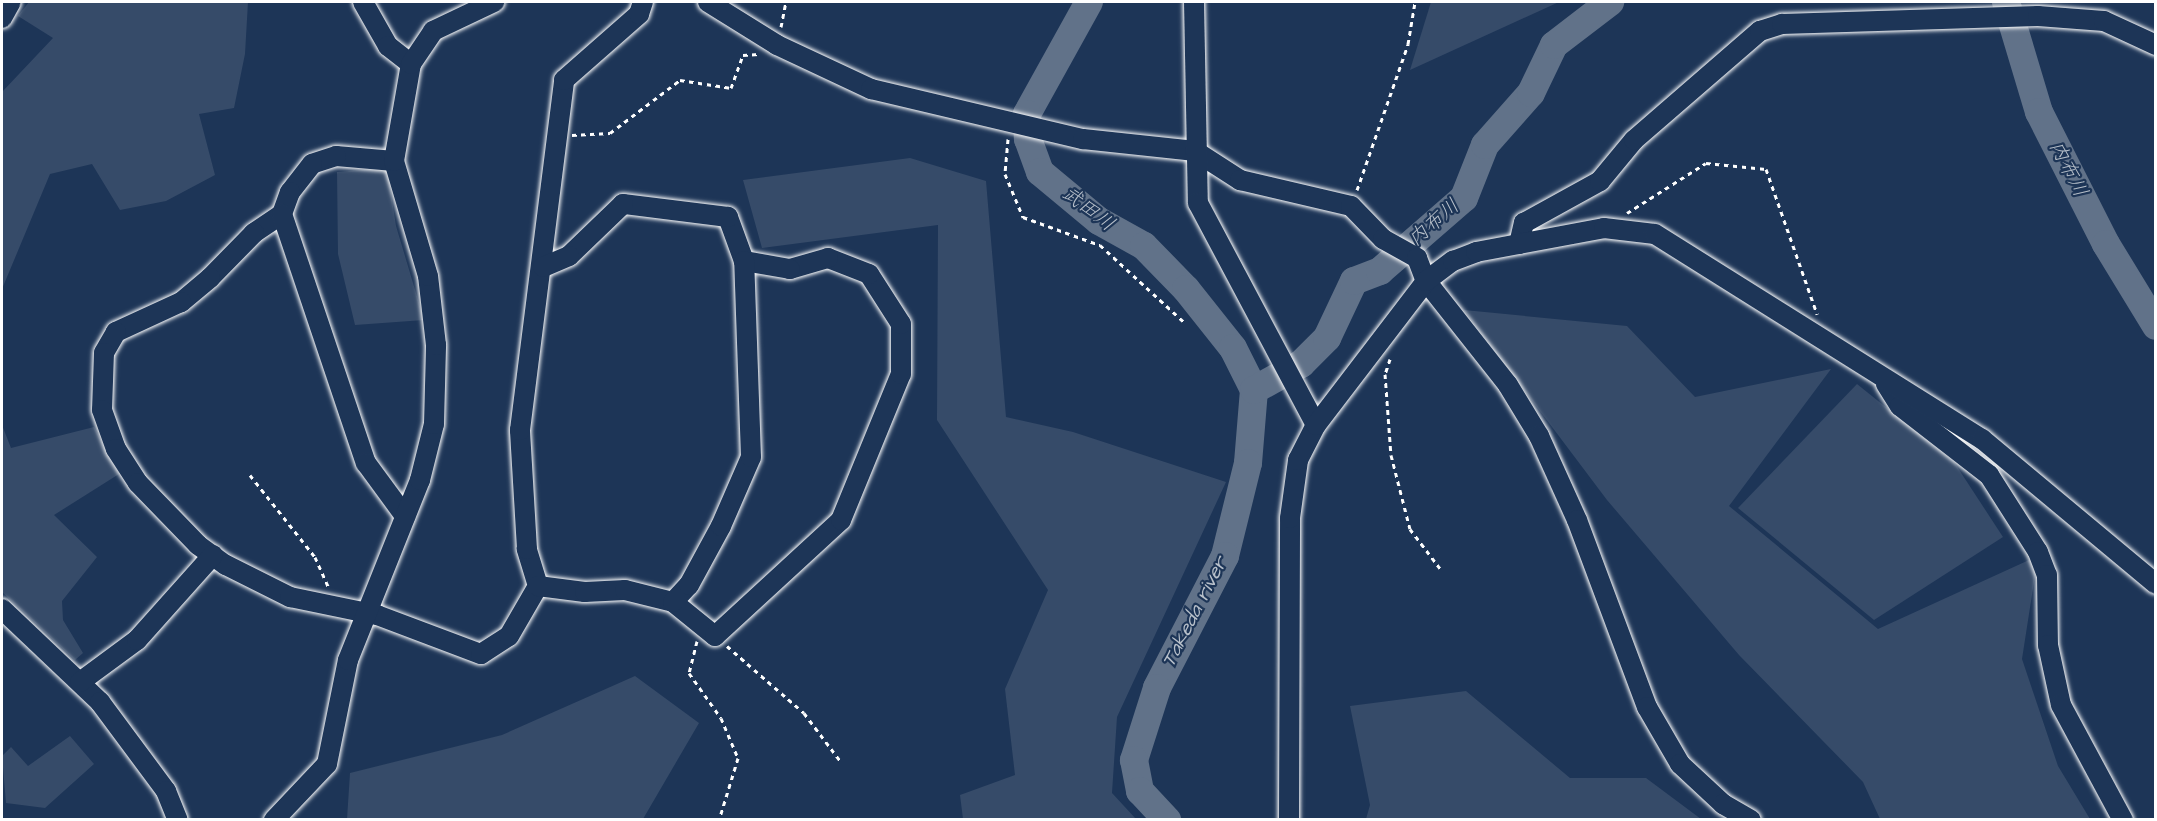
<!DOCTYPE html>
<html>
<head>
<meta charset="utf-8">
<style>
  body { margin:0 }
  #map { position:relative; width:2157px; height:821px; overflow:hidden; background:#1d3557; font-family:"Architects Daughter","Klee One",sans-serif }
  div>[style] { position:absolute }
  .green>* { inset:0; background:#364b69 }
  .river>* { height:28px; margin:-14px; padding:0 14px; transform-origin:14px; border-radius:14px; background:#617289 }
  .path>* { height:3px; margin-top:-1.5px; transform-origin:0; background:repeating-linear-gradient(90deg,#fff 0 4.5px,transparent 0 9px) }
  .roads { filter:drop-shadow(0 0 2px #fff) drop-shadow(0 0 2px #fff) }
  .minor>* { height:20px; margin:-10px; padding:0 10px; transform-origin:10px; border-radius:10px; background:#1d3557 }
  span { translate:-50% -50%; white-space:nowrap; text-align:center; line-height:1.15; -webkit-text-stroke:4.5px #1d3557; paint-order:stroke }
  .water-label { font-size:20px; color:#b8c0ca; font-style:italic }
  .frame { position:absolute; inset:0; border:3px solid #fff; pointer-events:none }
</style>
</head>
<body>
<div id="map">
  <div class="green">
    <i style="clip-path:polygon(29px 2px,248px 2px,245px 54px,234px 108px,199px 114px,215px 175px,166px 201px,120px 210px,92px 164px,50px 174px,2px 289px,2px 92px,53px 38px,18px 16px)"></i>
    <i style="clip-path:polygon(1431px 2px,1559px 2px,1410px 70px)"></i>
    <i style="clip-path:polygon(910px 158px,986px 181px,1006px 417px,1073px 432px,1226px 482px,1117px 717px,1112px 793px,1136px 819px,963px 819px,960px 795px,1015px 775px,1005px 689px,1048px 590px,937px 420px,938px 225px,762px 248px,743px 180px)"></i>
    <i style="clip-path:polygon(387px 168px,396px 226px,424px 320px,355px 325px,338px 254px,337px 172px)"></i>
    <i style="clip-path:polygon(1464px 310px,1627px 326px,1695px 397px,1831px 369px,1729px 506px,1878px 629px,2038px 556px,2022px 659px,2058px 766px,2090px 819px,1880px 819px,1863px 782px,1739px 655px,1607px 500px)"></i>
    <i style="clip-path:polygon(1857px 384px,1954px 462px,2003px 537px,1874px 620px,1738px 508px)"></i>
    <i style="clip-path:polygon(2px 425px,11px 448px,94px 427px,119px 474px,54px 515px,97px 557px,62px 601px,63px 620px,83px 653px,75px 660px,2px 592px)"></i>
    <i style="clip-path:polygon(635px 676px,699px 723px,643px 819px,347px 819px,350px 773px,502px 735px)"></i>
    <i style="clip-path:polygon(1466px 691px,1570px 778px,1646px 778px,1701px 819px,1366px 819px,1370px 805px,1350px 706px)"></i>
    <i style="clip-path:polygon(70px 736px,94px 764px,45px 808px,6px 803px,2px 756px,11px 747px,28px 766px)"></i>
  </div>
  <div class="river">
    <i style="left:1089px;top:2px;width:128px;rotate:119deg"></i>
    <i style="left:1027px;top:114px;width:25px;rotate:88deg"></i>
    <i style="left:1028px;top:139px;width:35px;rotate:70deg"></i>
    <i style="left:1040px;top:172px;width:77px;rotate:39.7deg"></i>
    <i style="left:1099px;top:221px;width:51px;rotate:29.1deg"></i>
    <i style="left:1144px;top:246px;width:60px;rotate:45.7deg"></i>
    <i style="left:1186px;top:289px;width:75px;rotate:51.5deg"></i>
    <i style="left:1233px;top:348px;width:47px;rotate:63.4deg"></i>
    <i style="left:1254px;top:390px;width:73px;rotate:94.7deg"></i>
    <i style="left:1248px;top:463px;width:96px;rotate:103.9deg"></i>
    <i style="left:1225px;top:556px;width:148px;rotate:117.3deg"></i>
    <i style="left:1157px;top:688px;width:76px;rotate:107.7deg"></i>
    <i style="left:1134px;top:760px;width:32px;rotate:79deg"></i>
    <i style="left:1140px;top:791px;width:40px;rotate:47deg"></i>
    <i style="left:2006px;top:2px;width:115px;rotate:73.3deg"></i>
    <i style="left:2039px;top:112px;width:148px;rotate:63.1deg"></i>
    <i style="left:2106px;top:244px;width:96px;rotate:58.6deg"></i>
    <i style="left:1254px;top:390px;width:54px;rotate:-29deg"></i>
    <i style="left:1301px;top:364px;width:37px;rotate:-45deg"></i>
    <i style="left:1327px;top:338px;width:63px;rotate:-64.7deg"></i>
    <i style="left:1354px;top:281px;width:28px;rotate:-21deg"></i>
    <i style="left:1380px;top:271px;width:111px;rotate:-41deg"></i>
    <i style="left:1464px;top:198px;width:57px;rotate:-68.4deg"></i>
    <i style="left:1485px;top:145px;width:69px;rotate:-48.5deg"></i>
    <i style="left:1531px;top:93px;width:53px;rotate:-64.4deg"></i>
    <i style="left:1554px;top:45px;width:71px;rotate:-37.5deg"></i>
  </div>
  <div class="path">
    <i style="left:781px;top:27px;width:25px;rotate:-79deg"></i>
    <i style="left:572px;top:135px;width:38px;rotate:-3deg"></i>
    <i style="left:610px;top:133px;width:88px;rotate:-37.1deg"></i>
    <i style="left:680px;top:80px;width:52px;rotate:8.9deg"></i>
    <i style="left:731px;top:88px;width:35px;rotate:-70deg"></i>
    <i style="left:743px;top:55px;width:16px;rotate:-4deg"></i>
    <i style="left:1008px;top:139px;width:35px;rotate:95deg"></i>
    <i style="left:1005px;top:174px;width:47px;rotate:67.3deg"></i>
    <i style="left:1023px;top:217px;width:82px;rotate:20deg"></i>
    <i style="left:1100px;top:245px;width:113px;rotate:42.5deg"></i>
    <i style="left:1357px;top:190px;width:155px;rotate:-70.7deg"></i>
    <i style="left:1408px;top:44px;width:43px;rotate:-80.5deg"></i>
    <i style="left:1627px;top:213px;width:93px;rotate:-32.3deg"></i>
    <i style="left:1706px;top:163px;width:60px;rotate:5.7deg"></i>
    <i style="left:1766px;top:169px;width:154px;rotate:70.6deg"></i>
    <i style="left:1390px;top:359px;width:16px;rotate:108deg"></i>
    <i style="left:1385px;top:374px;width:81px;rotate:85.8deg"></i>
    <i style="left:1391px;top:455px;width:76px;rotate:75.6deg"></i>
    <i style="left:1410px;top:529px;width:53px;rotate:52.7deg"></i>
    <i style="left:250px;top:475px;width:105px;rotate:51.6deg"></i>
    <i style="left:315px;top:557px;width:35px;rotate:66deg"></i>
    <i style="left:697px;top:641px;width:33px;rotate:104deg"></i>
    <i style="left:689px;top:673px;width:55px;rotate:54.6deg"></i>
    <i style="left:721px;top:718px;width:43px;rotate:67deg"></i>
    <i style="left:738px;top:758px;width:65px;rotate:107deg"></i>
    <i style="left:727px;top:646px;width:102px;rotate:41deg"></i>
    <i style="left:804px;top:713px;width:61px;rotate:52.9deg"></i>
  </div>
  <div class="roads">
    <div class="minor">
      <i style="left:363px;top:2px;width:51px;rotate:60.4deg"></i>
      <i style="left:388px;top:46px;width:29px;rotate:38deg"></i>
      <i style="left:708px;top:2px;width:81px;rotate:31.9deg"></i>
      <i style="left:777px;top:45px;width:104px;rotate:25.1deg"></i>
      <i style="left:871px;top:89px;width:218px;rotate:13.3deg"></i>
      <i style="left:1083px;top:139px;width:113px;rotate:6.1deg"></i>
      <i style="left:1195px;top:151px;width:54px;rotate:32.8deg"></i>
      <i style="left:1240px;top:180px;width:114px;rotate:13.2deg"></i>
      <i style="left:1351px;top:206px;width:46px;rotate:45.9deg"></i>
      <i style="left:1383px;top:239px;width:39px;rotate:29deg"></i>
      <i style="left:1417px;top:258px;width:25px;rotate:69deg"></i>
      <i style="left:1426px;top:281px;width:132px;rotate:51.7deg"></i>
      <i style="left:1508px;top:385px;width:60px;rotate:58.7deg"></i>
      <i style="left:1539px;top:436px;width:92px;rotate:65.7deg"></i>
      <i style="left:1577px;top:520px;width:200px;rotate:69.5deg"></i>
      <i style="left:1647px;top:707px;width:66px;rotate:59.9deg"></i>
      <i style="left:1680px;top:764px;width:59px;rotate:42.9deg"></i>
      <i style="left:1723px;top:804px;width:32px;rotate:30deg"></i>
      <i style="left:1194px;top:2px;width:201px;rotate:88.9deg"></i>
      <i style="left:1198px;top:203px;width:251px;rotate:62deg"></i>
      <i style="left:2px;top:18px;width:18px;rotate:-61deg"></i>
      <i style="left:394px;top:161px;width:58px;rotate:-175.1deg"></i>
      <i style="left:336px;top:156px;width:25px;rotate:162deg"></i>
      <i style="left:312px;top:164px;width:36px;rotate:128deg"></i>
      <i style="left:290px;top:192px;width:23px;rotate:110deg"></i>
      <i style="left:282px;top:214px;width:34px;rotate:146deg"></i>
      <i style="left:254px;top:233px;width:63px;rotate:134.4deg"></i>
      <i style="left:210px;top:278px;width:38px;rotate:140deg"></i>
      <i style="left:181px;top:302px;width:72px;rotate:155.2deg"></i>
      <i style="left:116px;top:332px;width:24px;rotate:120deg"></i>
      <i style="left:104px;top:353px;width:57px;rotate:92deg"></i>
      <i style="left:102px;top:410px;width:41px;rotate:70.3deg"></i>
      <i style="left:116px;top:449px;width:40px;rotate:57.1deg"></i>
      <i style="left:138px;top:483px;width:86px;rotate:45.9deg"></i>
      <i style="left:198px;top:545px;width:34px;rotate:36deg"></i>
      <i style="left:226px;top:565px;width:72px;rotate:26.6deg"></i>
      <i style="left:290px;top:597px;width:89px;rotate:11.7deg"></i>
      <i style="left:377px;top:615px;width:111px;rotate:20.6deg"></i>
      <i style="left:481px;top:654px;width:33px;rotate:-33deg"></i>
      <i style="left:509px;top:636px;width:58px;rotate:-59.9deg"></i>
      <i style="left:538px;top:586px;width:39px;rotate:-107deg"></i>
      <i style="left:527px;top:549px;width:119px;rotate:-93.4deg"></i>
      <i style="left:520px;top:430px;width:353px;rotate:-82.8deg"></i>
      <i style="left:564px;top:80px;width:100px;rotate:-41.3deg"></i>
      <i style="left:639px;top:14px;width:13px;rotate:-72deg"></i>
      <i style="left:282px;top:214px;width:263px;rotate:71.4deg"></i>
      <i style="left:366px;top:463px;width:66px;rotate:53.7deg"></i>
      <i style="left:1519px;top:244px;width:22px;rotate:-77deg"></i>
      <i style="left:1524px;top:223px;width:87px;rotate:-28.9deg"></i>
      <i style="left:1600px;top:181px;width:53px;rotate:-50.3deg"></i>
      <i style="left:1634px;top:140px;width:167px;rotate:-40.9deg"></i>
      <i style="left:1760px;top:31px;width:23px;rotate:-18deg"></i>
      <i style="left:1782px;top:24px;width:256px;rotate:-1.8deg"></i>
      <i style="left:2038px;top:16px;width:66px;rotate:4.3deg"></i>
      <i style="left:2104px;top:21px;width:57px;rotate:24.8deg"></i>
      <i style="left:1886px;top:384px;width:26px;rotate:58deg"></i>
      <i style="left:1900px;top:406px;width:113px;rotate:37.8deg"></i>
      <i style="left:1989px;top:475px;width:91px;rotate:57.5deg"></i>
      <i style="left:2038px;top:552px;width:25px;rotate:69deg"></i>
      <i style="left:2047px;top:575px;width:70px;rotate:89.2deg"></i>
      <i style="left:2048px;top:645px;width:61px;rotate:77.8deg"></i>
      <i style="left:2061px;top:705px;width:131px;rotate:61.7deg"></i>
      <i style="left:538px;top:586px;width:47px;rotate:7.3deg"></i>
      <i style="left:585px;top:592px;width:40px;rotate:-2.9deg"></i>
      <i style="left:625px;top:590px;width:49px;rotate:14deg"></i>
      <i style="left:673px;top:602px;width:54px;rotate:39deg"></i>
      <i style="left:715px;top:636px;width:171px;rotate:-42.6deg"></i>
      <i style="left:841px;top:520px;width:158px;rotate:-67.7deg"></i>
      <i style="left:901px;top:374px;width:50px;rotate:-90deg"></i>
      <i style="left:901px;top:324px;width:59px;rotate:-122.6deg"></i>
      <i style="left:869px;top:274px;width:44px;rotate:-158.7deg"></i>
      <i style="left:828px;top:258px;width:40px;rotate:164deg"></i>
      <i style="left:790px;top:269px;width:47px;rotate:-170.1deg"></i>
      <i style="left:744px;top:261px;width:47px;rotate:-110deg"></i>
      <i style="left:728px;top:217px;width:106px;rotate:-172.9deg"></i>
      <i style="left:623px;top:204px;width:75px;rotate:136.1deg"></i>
      <i style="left:569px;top:256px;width:28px;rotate:157deg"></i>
      <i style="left:673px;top:602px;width:23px;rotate:-47deg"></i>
      <i style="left:689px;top:585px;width:67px;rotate:-61.5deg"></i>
      <i style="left:721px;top:526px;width:75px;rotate:-66.5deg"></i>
      <i style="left:751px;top:457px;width:196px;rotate:-92deg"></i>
      <i style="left:2px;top:609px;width:135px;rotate:43.5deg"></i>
      <i style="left:100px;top:702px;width:111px;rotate:53.4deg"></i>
      <i style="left:166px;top:791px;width:31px;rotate:68deg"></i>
      <i style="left:80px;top:682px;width:71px;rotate:-36.4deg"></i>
      <i style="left:137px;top:640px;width:114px;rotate:-48.2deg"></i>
      <i style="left:274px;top:820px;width:77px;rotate:-46.6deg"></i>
      <i style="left:327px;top:764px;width:106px;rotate:-78.6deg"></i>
      <i style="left:348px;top:660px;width:194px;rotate:-68.2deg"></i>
      <i style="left:420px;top:480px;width:58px;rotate:-76deg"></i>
      <i style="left:434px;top:424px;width:79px;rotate:-88.5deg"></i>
      <i style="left:436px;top:345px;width:69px;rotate:-96.6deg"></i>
      <i style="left:428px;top:276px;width:120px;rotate:-106.5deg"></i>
      <i style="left:394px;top:161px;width:98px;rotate:-80.1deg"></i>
      <i style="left:411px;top:64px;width:40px;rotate:-56deg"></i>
      <i style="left:433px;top:31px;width:68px;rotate:-25.4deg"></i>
      <i style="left:1289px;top:820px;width:302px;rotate:-89.8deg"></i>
      <i style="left:1290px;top:518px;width:59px;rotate:-82.1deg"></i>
      <i style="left:1298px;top:460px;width:39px;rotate:-63deg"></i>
      <i style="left:1316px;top:425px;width:181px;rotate:-52.6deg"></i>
      <i style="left:1426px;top:281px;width:34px;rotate:-37deg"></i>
      <i style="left:1453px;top:261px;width:25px;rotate:-21deg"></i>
      <i style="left:1476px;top:252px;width:130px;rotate:-10.6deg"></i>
      <i style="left:1604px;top:228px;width:51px;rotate:6.7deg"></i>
      <i style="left:1655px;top:234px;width:386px;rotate:32.1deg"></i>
      <i style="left:1982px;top:439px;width:226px;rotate:39.8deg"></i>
    </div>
  </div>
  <div class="water-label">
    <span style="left:2068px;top:169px;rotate:63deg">内布川</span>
    <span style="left:1088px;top:209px;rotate:37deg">武田川</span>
    <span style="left:1434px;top:223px;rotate:-41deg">内布川</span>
    <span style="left:1195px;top:612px;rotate:-63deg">Takeda river</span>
  </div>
  <div class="frame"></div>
</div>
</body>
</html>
